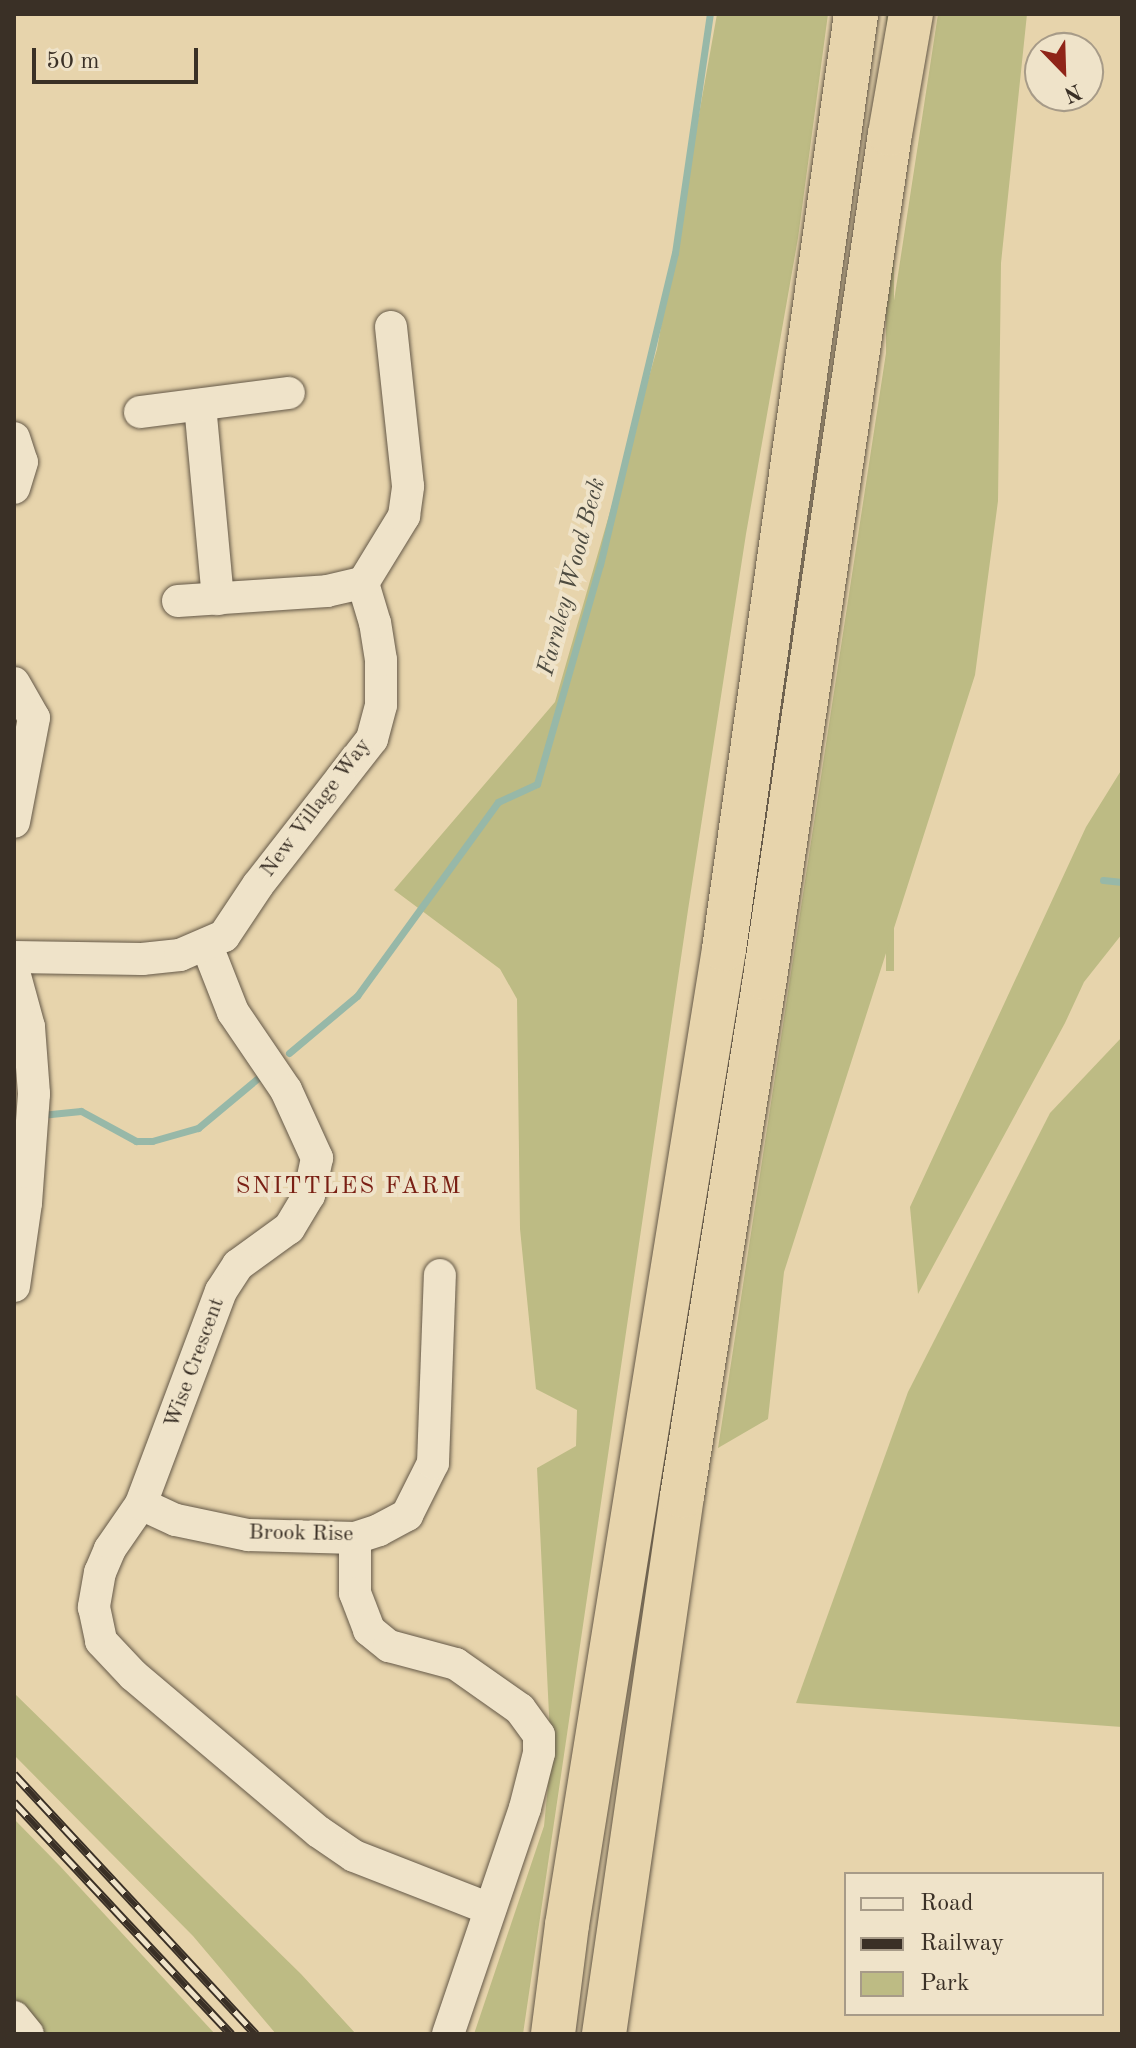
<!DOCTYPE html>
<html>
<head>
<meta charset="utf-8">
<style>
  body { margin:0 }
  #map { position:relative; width:1136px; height:2048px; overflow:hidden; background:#e7d4ac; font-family:"Old Standard TT",serif }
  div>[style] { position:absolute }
  .green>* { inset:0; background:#bdbb84; transform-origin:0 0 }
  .stream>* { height:7px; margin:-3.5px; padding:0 3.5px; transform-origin:3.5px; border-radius:3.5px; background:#97b8a8 }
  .roads { filter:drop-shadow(0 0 2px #655948) drop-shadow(0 0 2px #655948) }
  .minor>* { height:32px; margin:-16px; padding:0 16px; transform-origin:16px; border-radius:16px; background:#efe3c9 }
  .highway>* { height:44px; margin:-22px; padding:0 22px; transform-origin:22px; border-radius:22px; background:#e7d4ac }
  .rail>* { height:9px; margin-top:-4.5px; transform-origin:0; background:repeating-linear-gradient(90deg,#efe3c9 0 18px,#3a3026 0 36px); box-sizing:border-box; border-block:2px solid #3a3026 }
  span { translate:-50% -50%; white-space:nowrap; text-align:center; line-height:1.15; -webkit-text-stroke:8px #efe3c9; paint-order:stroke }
  .street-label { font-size:22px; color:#3a3026 }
  .water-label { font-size:24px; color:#4d4b40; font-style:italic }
  .neighbourhood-label { font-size:24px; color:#7a1f14; letter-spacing:2px }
  .frame { position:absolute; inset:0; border:16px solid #3a3026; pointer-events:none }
  .legend { position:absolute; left:844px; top:1872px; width:260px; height:144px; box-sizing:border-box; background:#efe3c9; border:2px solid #a79b88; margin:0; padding:10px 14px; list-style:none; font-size:24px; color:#3a3026 }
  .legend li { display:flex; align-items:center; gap:16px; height:40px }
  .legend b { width:40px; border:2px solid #a79b88 }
  .north { position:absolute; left:1024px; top:32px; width:80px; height:80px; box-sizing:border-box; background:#efe3c9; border:2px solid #a79b88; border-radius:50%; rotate:157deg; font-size:22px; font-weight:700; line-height:32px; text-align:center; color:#3a3026 }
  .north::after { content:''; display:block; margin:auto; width:28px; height:36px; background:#8f2418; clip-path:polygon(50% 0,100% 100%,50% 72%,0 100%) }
  .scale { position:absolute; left:32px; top:48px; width:166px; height:36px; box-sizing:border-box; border:4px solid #3a3026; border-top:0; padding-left:10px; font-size:24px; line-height:28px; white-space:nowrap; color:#3a3026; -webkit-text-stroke:6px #efe3c9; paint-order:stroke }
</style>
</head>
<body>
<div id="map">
  <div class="green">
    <i style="clip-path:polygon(717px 14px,828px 14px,798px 238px,746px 534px,688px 910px,523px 2034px,474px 2034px,544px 1826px,551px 1756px,537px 1468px,576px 1446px,577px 1410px,536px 1389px,520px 1229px,517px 999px,500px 969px,394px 890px,555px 702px,657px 349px)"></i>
    <i style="left:886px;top:14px;width:8px;height:957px"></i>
    <i style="clip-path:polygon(938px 14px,1027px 14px,1001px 263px,998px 501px,975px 675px,784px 1272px,768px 1419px,718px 1448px)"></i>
    <i style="clip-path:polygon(1122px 769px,1122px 934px,1084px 982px,1065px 1023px,918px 1294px,910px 1207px,1086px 827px)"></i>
    <i style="clip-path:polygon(1122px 1037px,1122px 1727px,796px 1703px,908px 1392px,1050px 1113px)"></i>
    <i style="clip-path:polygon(14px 1693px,301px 1974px,356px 2034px,276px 2034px,193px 1936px,14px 1755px)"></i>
    <i style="clip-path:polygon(14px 1819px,59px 1865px,215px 2034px,45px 2034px,14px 1997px)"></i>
  </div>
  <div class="stream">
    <i style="left:1103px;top:880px;width:19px;rotate:6deg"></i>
    <i style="left:289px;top:1053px;width:89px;rotate:-40deg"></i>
    <i style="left:357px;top:996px;width:240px;rotate:-54deg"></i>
    <i style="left:498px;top:802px;width:43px;rotate:-24.8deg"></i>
    <i style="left:537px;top:784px;width:228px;rotate:-74deg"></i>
    <i style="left:600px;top:565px;width:321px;rotate:-76.5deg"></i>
    <i style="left:675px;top:253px;width:242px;rotate:-81.7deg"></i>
    <i style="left:41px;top:1115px;width:40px;rotate:-5.7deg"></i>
    <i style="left:81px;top:1111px;width:63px;rotate:28.6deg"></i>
    <i style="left:136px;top:1141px;width:16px"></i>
    <i style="left:152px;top:1141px;width:48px;rotate:-15.8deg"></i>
    <i style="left:198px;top:1128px;width:78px;rotate:-39.8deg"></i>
  </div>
  <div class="roads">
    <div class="minor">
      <i style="left:200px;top:405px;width:195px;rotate:84.7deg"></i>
      <i style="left:140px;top:412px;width:150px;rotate:-7.3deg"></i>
      <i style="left:14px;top:438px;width:25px;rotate:72deg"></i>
      <i style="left:22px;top:462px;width:27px;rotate:107deg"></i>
      <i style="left:178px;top:601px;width:149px;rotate:-3.8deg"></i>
      <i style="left:327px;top:591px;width:37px;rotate:-13deg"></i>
      <i style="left:14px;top:683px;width:40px;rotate:60.3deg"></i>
      <i style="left:34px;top:718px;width:106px;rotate:100.9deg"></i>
      <i style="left:207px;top:946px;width:71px;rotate:68.5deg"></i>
      <i style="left:233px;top:1012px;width:94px;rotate:55.8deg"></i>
      <i style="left:286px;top:1090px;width:75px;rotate:65.5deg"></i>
      <i style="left:317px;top:1158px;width:38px;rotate:102deg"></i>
      <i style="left:309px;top:1195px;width:39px;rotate:121deg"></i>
      <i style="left:289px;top:1228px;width:63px;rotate:144deg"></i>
      <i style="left:238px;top:1265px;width:31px;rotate:123deg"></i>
      <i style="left:221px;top:1291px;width:228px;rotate:110.6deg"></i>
      <i style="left:141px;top:1504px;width:55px;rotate:124.6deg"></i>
      <i style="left:110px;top:1549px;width:25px;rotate:113deg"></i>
      <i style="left:100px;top:1572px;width:36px;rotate:100deg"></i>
      <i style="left:94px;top:1607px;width:35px;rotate:78deg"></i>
      <i style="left:101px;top:1641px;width:47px;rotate:46.7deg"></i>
      <i style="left:133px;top:1675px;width:243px;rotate:40.2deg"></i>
      <i style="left:319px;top:1832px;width:42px;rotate:34.4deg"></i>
      <i style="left:354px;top:1856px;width:146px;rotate:21.3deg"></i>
      <i style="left:14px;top:957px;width:128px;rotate:0.9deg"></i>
      <i style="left:142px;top:959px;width:38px;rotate:-6deg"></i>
      <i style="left:180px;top:955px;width:48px;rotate:-23.4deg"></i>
      <i style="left:224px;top:936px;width:61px;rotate:-56.3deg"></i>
      <i style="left:258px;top:885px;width:185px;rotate:-52deg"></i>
      <i style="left:372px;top:739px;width:35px;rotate:-75deg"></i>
      <i style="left:381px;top:705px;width:45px;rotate:-90deg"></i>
      <i style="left:381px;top:660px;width:37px;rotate:-99deg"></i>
      <i style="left:375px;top:623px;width:42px;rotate:-106.7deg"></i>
      <i style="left:363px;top:583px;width:79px;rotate:-58.5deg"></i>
      <i style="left:404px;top:516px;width:30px;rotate:-82deg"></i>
      <i style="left:408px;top:486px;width:160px;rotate:-96.1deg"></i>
      <i style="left:14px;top:972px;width:57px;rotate:74.7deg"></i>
      <i style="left:29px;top:1027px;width:67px;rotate:85.7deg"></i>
      <i style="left:34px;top:1094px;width:109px;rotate:94.2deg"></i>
      <i style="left:26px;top:1203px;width:84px;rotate:98.2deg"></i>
      <i style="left:141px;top:1504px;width:38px;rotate:25deg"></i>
      <i style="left:176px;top:1520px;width:74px;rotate:11.8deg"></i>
      <i style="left:248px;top:1535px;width:107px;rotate:1.6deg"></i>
      <i style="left:355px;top:1538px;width:25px;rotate:-18deg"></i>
      <i style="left:379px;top:1530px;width:32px;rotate:-28deg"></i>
      <i style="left:407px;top:1515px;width:58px;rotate:-63.4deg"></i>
      <i style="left:433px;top:1463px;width:188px;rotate:-87.9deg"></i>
      <i style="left:355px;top:1538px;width:55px;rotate:90deg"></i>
      <i style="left:355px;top:1593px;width:40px;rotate:69deg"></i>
      <i style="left:369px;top:1630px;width:26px;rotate:39deg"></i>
      <i style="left:389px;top:1646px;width:69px;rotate:15deg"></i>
      <i style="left:456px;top:1664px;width:78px;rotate:35.1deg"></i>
      <i style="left:520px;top:1709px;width:32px;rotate:54deg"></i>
      <i style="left:539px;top:1735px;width:18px;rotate:90deg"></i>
      <i style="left:539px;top:1753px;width:57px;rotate:104.3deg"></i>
      <i style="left:525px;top:1808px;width:239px;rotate:108.8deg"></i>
      <i style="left:14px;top:2017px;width:22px;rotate:51deg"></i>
    </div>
    <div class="highway">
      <i style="left:553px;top:2034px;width:110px;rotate:-82.7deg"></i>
      <i style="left:567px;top:1925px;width:989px;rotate:-80.86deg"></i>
      <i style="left:724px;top:949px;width:944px;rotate:-81.96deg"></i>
      <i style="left:604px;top:2034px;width:544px;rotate:-81.75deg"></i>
      <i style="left:682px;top:1496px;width:525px;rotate:-80.9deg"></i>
      <i style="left:765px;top:978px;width:853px;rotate:-81.58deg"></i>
      <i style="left:890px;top:134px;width:122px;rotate:-80.1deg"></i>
    </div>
  </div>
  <div class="rail">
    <i style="left:14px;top:1774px;width:355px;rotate:47.1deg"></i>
    <i style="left:14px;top:1802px;width:318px;rotate:46.9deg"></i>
  </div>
  <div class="street-label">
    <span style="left:316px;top:808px;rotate:-53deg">New Village Way</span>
    <span style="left:195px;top:1363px;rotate:-70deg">Wise Crescent</span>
    <span style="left:301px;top:1534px;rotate:1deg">Brook Rise</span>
  </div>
  <div class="water-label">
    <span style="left:573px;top:577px;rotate:-75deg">Farnley Wood Beck</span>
  </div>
  <div class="neighbourhood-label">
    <span style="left:349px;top:1188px">SNITTLES FARM</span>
  </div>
  <div class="frame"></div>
  <ul class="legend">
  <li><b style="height:10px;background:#efe3c9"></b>Road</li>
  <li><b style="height:10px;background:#3a3026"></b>Railway</li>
  <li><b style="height:22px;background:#bdbb84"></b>Park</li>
  </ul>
  <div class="north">N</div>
  <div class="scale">50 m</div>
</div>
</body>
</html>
